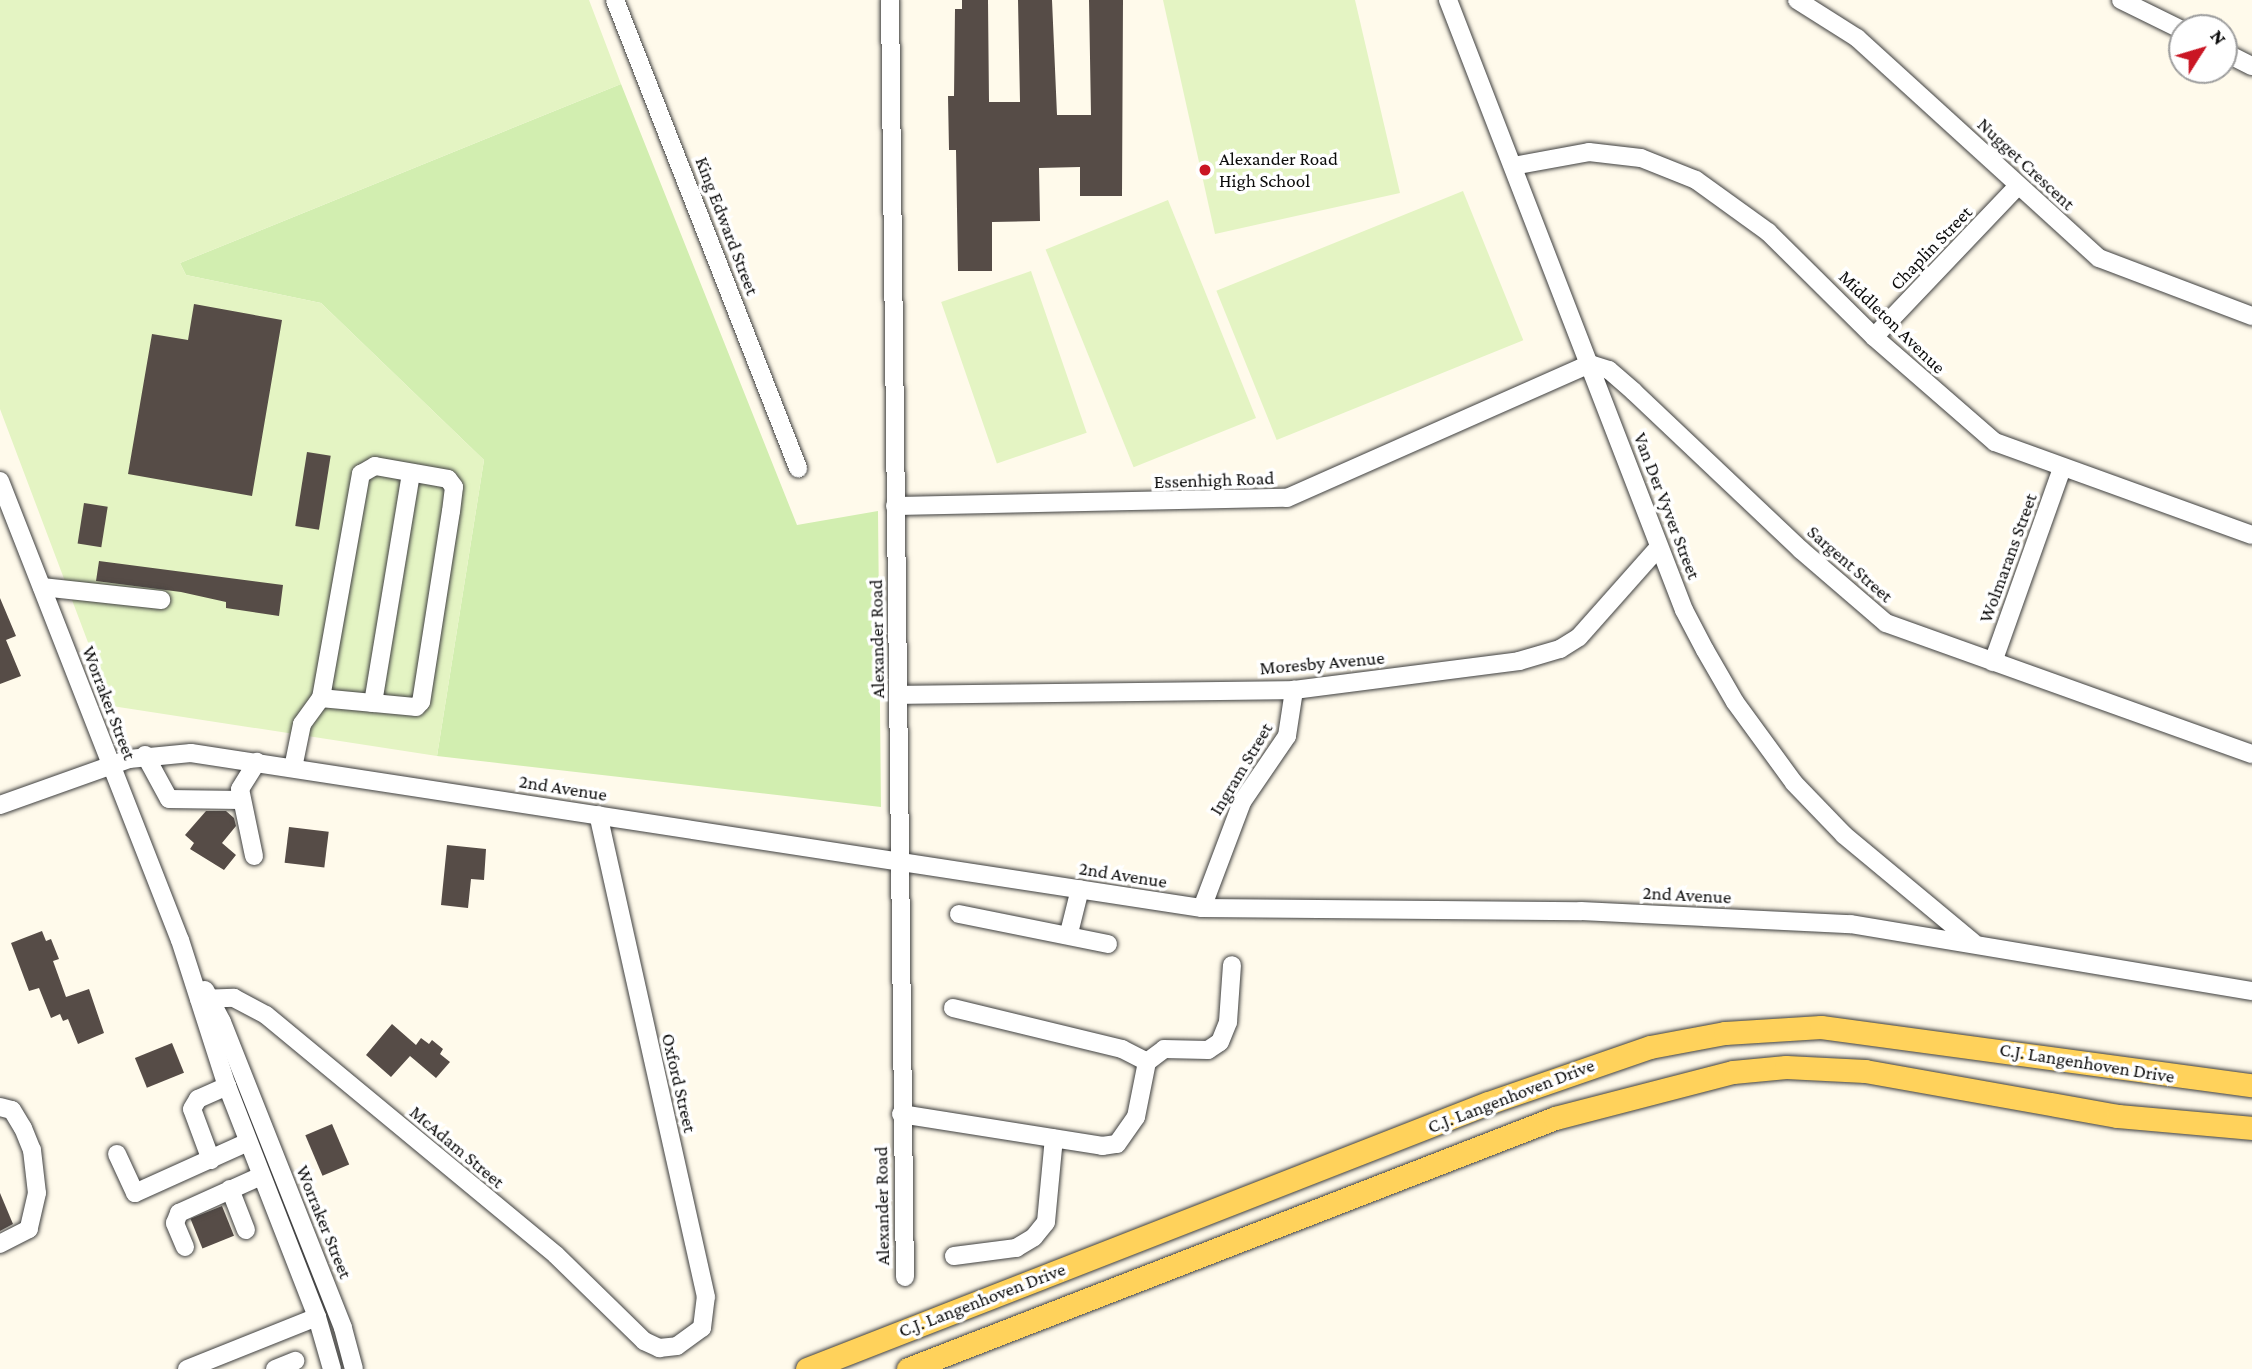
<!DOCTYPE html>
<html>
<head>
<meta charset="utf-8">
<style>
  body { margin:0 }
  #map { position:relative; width:2252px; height:1369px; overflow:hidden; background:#fffaeb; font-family:"Crimson Pro",serif }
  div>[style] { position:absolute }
  .green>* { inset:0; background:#d2eeb0 }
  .pitch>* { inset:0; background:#e4f4c3; transform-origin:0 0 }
  .building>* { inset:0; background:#564c47; transform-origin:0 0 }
  .roads { filter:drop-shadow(0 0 2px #3f3f3f) drop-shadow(0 0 2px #3f3f3f) }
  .minor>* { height:18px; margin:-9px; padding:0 9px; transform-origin:9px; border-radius:9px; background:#fff }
  .major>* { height:23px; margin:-11.5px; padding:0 11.5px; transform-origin:11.5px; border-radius:11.5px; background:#ffd25b }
  .dots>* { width:19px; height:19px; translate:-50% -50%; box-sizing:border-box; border:4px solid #fff; border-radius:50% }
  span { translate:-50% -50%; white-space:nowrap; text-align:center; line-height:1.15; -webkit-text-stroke:7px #fff; paint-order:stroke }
  .poi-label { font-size:19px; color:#0c0c0c }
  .left { translate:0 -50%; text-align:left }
  .street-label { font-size:19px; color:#0c0c0c }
  .north { position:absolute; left:2168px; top:14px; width:70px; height:70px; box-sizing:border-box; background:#fff; border:2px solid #9e9e9e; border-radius:50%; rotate:53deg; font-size:19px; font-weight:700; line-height:28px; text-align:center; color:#0c0c0c }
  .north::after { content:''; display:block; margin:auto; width:24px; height:32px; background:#ca1624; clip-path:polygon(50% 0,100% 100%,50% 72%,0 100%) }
</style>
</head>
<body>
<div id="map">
  <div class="green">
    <i style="clip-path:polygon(621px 84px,797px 525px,878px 511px,881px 807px,437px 756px,484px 460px,321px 303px,186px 275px,180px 263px)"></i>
  </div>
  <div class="pitch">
    <i style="clip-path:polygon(0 0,589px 0,621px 84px,180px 263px,186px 275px,321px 303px,484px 460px,437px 756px,112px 706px,0 409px)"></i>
    <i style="clip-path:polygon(1163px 0,1355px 0,1400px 193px,1215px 234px)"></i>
    <i style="left:1463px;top:191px;width:161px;height:266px;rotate:68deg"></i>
    <i style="left:1168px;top:200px;width:235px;height:132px;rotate:68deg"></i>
    <i style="left:1031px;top:271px;width:171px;height:95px;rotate:71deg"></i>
  </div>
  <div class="building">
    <i style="clip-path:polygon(962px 0,988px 0,989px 102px,1020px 102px,1018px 0,1052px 0,1057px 115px,1091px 115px,1089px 0,1123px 0,1122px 196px,1080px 196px,1080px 167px,1039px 168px,1040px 221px,992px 222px,992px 271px,958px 271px,956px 150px,949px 150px,948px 96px,954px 96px,955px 9px,962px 9px)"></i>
    <i style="clip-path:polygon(194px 304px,282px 320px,252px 496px,128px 474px,152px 334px,188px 340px)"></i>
    <i style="left:307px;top:452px;width:24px;height:75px;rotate:9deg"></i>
    <i style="left:84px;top:503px;width:24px;height:41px;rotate:9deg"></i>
    <i style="clip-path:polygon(99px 561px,283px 585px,279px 616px,226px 608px,226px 602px,181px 592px,96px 581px)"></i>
    <i style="clip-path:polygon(0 598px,16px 636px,6px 640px,21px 676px,0 684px)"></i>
    <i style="clip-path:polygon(206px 811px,226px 811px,234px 818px,236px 826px,222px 843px,236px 855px,224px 870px,190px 849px,194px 843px,185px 835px)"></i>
    <i style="left:289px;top:827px;width:40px;height:36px;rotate:7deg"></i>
    <i style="clip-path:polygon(447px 845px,486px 849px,484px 880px,471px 879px,468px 908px,441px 905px)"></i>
    <i style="clip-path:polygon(42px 931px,46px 941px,51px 939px,59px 959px,53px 961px,66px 997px,89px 989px,104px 1033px,78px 1044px,68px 1019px,63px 1021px,60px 1014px,51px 1018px,39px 988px,29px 991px,11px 943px)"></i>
    <i style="clip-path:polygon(392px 1024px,416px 1045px,421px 1038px,429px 1044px,432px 1040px,443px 1049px,440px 1054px,450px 1062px,436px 1078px,410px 1056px,391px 1077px,366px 1055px)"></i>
    <i style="left:172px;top:1043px;width:32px;height:40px;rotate:68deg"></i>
    <i style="left:332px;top:1124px;width:44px;height:29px;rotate:67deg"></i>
    <i style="clip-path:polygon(0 1193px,13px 1224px,0 1231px)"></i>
    <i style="left:222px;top:1206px;width:32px;height:34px;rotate:68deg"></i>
  </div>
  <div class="roads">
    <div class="minor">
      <i style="left:615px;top:0;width:503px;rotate:68.64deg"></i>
      <i style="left:890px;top:0;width:1277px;rotate:89.33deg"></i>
      <i style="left:1448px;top:0;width:654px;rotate:68.85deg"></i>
      <i style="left:1684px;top:610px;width:45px;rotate:62.3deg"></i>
      <i style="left:1705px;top:650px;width:60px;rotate:60deg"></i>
      <i style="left:1735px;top:702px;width:100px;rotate:53.9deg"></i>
      <i style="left:1794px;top:783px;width:72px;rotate:46.1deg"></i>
      <i style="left:1844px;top:835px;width:168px;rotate:39.7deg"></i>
      <i style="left:1797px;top:0;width:71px;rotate:32.3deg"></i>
      <i style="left:1857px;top:38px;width:327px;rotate:42.3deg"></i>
      <i style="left:2099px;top:258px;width:164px;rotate:20.8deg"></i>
      <i style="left:2121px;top:0;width:68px;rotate:26.2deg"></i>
      <i style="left:2224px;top:52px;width:31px;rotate:27deg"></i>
      <i style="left:1513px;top:166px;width:77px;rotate:-10.4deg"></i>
      <i style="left:1589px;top:152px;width:52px;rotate:6.6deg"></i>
      <i style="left:1641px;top:158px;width:59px;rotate:21.8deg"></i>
      <i style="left:1696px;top:180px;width:89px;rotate:35.8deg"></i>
      <i style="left:1768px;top:232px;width:149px;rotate:44.7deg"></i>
      <i style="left:1874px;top:337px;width:160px;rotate:41deg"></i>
      <i style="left:1995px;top:442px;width:273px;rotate:19.9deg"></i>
      <i style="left:1874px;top:337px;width:209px;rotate:-46.4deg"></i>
      <i style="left:0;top:481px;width:493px;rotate:68.6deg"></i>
      <i style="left:180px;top:940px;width:153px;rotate:72.2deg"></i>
      <i style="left:227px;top:1086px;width:248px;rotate:68.7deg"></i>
      <i style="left:317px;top:1317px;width:54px;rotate:73.9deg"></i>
      <i style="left:895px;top:506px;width:392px;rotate:-1.2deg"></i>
      <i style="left:1287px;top:498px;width:331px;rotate:-23.9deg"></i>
      <i style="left:1590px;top:364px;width:20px;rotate:18deg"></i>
      <i style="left:1609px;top:370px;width:33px;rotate:41deg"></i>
      <i style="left:1634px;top:392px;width:230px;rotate:43.4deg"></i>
      <i style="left:1801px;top:550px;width:112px;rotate:40.7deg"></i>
      <i style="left:1886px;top:623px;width:389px;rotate:19.7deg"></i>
      <i style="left:42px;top:587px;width:120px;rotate:6.2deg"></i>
      <i style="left:1993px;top:662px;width:206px;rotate:-70.4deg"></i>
      <i style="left:899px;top:695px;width:395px;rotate:-0.7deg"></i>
      <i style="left:1294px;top:690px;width:227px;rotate:-7.3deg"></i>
      <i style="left:1519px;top:661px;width:43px;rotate:-16.3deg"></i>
      <i style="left:1560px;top:649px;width:22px;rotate:-32deg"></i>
      <i style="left:1579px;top:637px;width:120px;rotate:-48.4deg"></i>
      <i style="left:373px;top:703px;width:233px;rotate:-80.6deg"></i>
      <i style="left:145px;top:755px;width:50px;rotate:61.4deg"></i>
      <i style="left:169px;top:799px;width:72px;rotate:0.8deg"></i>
      <i style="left:293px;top:768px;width:45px;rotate:-78.4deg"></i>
      <i style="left:302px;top:724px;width:32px;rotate:-54deg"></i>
      <i style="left:321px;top:698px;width:228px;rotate:-79.9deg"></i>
      <i style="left:361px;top:474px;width:16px;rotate:-30deg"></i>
      <i style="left:375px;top:466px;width:74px;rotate:10.1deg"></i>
      <i style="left:448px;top:479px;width:10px;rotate:53deg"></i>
      <i style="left:454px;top:487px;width:24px;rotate:97deg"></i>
      <i style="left:451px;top:511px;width:193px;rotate:98.9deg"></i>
      <i style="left:421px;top:702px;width:7px;rotate:135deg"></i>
      <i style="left:416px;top:707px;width:95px;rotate:-174.6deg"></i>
      <i style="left:0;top:805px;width:137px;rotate:-19.6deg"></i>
      <i style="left:129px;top:759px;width:62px;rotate:-5.5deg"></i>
      <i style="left:191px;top:753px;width:1023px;rotate:8.72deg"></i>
      <i style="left:1202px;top:908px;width:379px;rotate:0.5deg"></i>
      <i style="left:1581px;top:911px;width:270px;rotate:2.8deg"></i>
      <i style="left:1851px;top:924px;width:407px;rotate:9.5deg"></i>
      <i style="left:254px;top:856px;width:68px;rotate:-101.8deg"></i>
      <i style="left:240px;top:789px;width:32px;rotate:-58deg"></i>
      <i style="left:1202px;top:908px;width:113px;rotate:-69.3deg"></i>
      <i style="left:1242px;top:802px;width:80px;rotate:-55.7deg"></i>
      <i style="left:1287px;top:736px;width:47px;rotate:-81.3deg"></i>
      <i style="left:959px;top:914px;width:152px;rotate:11.4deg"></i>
      <i style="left:1069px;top:933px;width:45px;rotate:-76deg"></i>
      <i style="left:205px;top:990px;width:36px;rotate:62deg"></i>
      <i style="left:222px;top:1022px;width:329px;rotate:68.4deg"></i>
      <i style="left:343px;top:1328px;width:42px;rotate:75deg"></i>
      <i style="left:199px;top:999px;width:35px;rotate:-2deg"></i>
      <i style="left:234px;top:998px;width:36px;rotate:28deg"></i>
      <i style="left:266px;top:1015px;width:376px;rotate:39.6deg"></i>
      <i style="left:556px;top:1255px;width:123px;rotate:44.3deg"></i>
      <i style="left:644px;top:1341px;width:17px;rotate:25deg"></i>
      <i style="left:659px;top:1348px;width:18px;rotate:-6deg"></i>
      <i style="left:677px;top:1346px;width:31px;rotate:-36deg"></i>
      <i style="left:702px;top:1328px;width:31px;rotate:-83deg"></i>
      <i style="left:706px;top:1297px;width:494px;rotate:-102.6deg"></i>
      <i style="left:953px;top:1008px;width:174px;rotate:13.6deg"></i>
      <i style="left:1122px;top:1049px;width:28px;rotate:27deg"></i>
      <i style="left:0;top:1107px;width:12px;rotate:14deg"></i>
      <i style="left:12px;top:1110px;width:21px;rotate:59deg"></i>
      <i style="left:23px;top:1128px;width:24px;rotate:68deg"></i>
      <i style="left:32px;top:1150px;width:43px;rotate:83.4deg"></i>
      <i style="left:37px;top:1193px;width:37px;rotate:103deg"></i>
      <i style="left:29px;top:1229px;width:33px;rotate:153deg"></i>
      <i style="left:901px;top:1114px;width:204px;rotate:9deg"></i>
      <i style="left:1102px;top:1146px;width:15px;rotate:-8deg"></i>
      <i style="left:1117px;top:1144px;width:33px;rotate:-55deg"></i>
      <i style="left:1136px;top:1117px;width:56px;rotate:-78.7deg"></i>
      <i style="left:1147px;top:1062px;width:21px;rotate:-37deg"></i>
      <i style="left:1164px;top:1049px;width:44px;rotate:1.3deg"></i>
      <i style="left:1208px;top:1050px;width:14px;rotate:-34deg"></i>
      <i style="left:1220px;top:1042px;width:22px;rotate:-68deg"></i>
      <i style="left:1228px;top:1022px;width:57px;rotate:-86deg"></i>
      <i style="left:117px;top:1154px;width:43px;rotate:65.2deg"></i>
      <i style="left:135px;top:1193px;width:124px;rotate:-24.3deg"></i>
      <i style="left:211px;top:1160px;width:54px;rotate:-110.4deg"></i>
      <i style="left:192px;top:1109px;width:12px;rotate:-59deg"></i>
      <i style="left:198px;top:1099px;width:32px;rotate:-24deg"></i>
      <i style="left:230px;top:1189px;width:44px;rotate:68.7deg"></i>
      <i style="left:185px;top:1247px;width:26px;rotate:-113deg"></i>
      <i style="left:175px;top:1223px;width:11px;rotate:-68deg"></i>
      <i style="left:179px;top:1213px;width:90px;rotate:-24.3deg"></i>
      <i style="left:954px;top:1256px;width:63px;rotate:-7.4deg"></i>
      <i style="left:1016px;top:1248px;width:21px;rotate:-31deg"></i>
      <i style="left:1034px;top:1237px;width:19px;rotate:-51deg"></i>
      <i style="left:1046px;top:1222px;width:84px;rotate:-84.6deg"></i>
      <i style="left:187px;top:1369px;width:140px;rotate:-21.8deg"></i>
      <i style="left:275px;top:1369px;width:22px;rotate:-22deg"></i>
    </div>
    <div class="major">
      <i style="left:807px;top:1369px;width:731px;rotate:-21.34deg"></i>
      <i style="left:1488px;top:1103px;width:171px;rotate:-19.1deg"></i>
      <i style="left:1650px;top:1047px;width:76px;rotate:-10.6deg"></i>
      <i style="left:1725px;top:1033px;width:96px;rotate:-3.6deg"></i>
      <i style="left:1821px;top:1027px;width:435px;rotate:7.7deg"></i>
      <i style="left:908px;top:1369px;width:694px;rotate:-21.2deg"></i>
      <i style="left:1555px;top:1118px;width:184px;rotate:-14.5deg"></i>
      <i style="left:1733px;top:1072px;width:53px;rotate:-5.4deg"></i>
      <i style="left:1786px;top:1067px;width:79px;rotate:2.9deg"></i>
      <i style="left:1865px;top:1071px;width:257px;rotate:10.1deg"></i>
      <i style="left:2118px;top:1116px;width:135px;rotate:5.1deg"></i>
    </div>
  </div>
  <div class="dots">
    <i style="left:1205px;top:170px;background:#ca1624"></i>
  </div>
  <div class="poi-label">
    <span class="left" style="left:1219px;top:170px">Alexander Road<br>High School</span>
  </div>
  <div class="street-label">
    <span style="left:2026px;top:164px;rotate:43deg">Nugget Crescent</span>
    <span style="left:727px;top:226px;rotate:69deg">King Edward Street</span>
    <span style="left:1931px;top:248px;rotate:-46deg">Chaplin Street</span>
    <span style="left:1892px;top:322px;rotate:44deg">Middleton Avenue</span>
    <span style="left:1214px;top:480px;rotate:-2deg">Essenhigh Road</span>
    <span style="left:1667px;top:506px;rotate:69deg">Van Der Vyver Street</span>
    <span style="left:2008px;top:558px;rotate:-70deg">Wolmarans Street</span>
    <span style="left:1850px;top:564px;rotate:41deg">Sargent Street</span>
    <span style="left:877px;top:639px;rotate:-91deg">Alexander Road</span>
    <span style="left:1322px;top:663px;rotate:-5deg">Moresby Avenue</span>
    <span style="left:109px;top:703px;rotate:69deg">Worraker Street</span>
    <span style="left:1241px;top:769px;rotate:-59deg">Ingram Street</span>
    <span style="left:563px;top:788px;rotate:9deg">2nd Avenue</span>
    <span style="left:1123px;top:875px;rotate:9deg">2nd Avenue</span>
    <span style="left:1687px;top:895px;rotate:3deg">2nd Avenue</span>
    <span style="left:2087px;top:1063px;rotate:9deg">C.J. Langenhoven Drive</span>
    <span style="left:679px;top:1083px;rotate:77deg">Oxford Street</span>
    <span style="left:1511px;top:1096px;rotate:-21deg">C.J. Langenhoven Drive</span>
    <span style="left:457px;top:1147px;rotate:40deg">McAdam Street</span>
    <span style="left:882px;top:1206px;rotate:-91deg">Alexander Road</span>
    <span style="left:324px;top:1222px;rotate:68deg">Worraker Street</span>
    <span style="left:982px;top:1300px;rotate:-21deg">C.J. Langenhoven Drive</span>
  </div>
  <div class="north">N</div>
</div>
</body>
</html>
